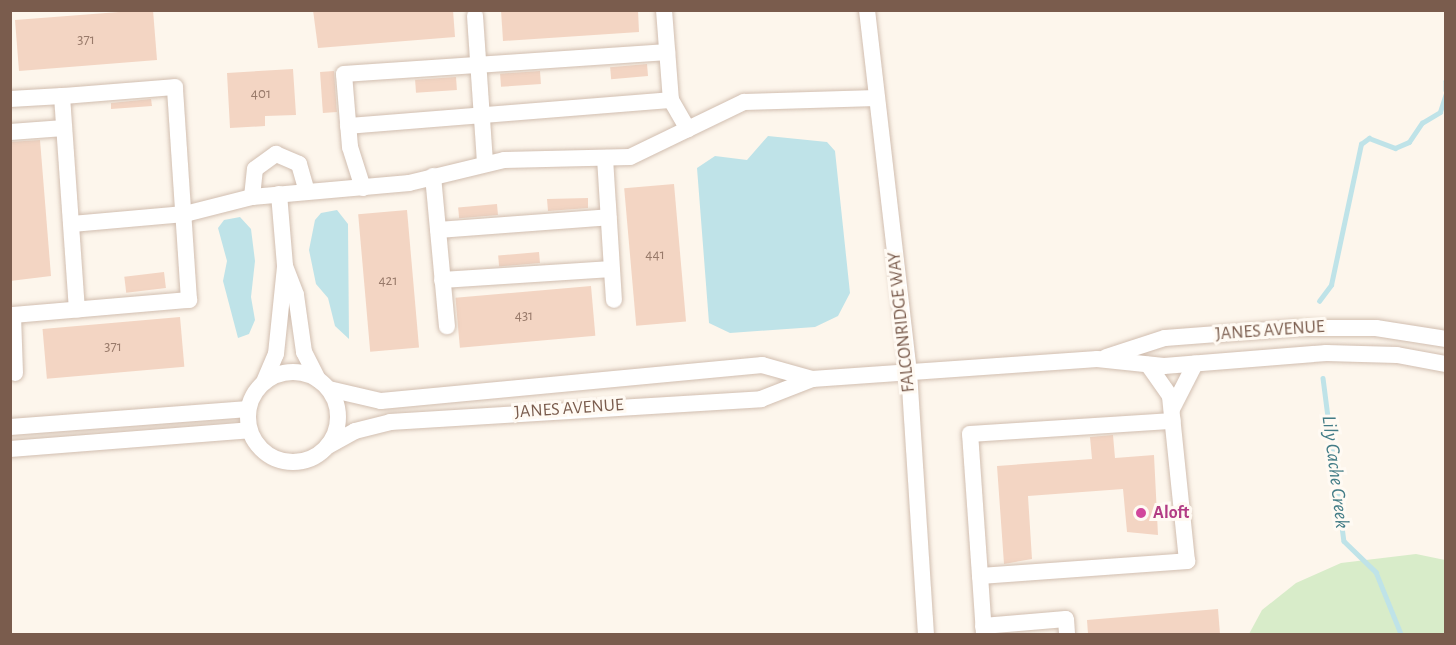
<!DOCTYPE html>
<html>
<head>
<meta charset="utf-8">
<style>
  body { margin:0 }
  #map { position:relative; width:1456px; height:645px; overflow:hidden; background:#fdf6ec; font-family:"Alegreya Sans",sans-serif }
  div>[style] { position:absolute }
  .green>* { inset:0; background:#d8ecc9 }
  .water>* { inset:0; background:#bfe3e8 }
  .stream>* { height:4.5px; margin:-2.25px; padding:0 2.25px; transform-origin:2.25px; border-radius:2.25px; background:#bfe3e8 }
  .building>* { inset:0; background:#f3d5c3; transform-origin:0 0 }
  .roads { filter:drop-shadow(0 0 2px #d1beb0) drop-shadow(0 0 2px #d1beb0) }
  .minor>* { height:16px; margin:-8px; padding:0 8px; transform-origin:8px; border-radius:8px; background:#fff }
  .minor>.ring { margin:-8px; padding:0; box-sizing:content-box; background:none; border:16px solid #fff; border-radius:50% }
  .dots>* { width:16px; height:16px; translate:-50% -50%; box-sizing:border-box; border:3px solid #fffaf3; border-radius:50% }
  span { translate:-50% -50%; white-space:nowrap; text-align:center; line-height:1.15; -webkit-text-stroke:6px #fffaf3; paint-order:stroke }
  .number-label { font-size:15px; color:#987a6a }
  .number-label span { -webkit-text-stroke-width:0 }
  .street-label { font-size:18px; color:#7a5c4d }
  .hotel-label { font-size:18px; color:#b23c85; font-weight:700 }
  .left { translate:0 -50%; text-align:left }
  .water-label { font-size:20px; color:#437c86; font-style:italic }
  .frame { position:absolute; inset:0; border:12px solid #7a5c4d; pointer-events:none }
</style>
</head>
<body>
<div id="map">
  <div class="green">
    <i style="clip-path:polygon(1416px 554px,1445px 560px,1445px 634px,1249px 634px,1262px 610px,1296px 583px,1341px 563px)"></i>
  </div>
  <div class="water">
    <i style="clip-path:polygon(768px 136px,827px 142px,835px 151px,850px 293px,838px 316px,815px 327px,730px 333px,709px 323px,697px 168px,715px 156px,747px 160px)"></i>
    <i style="clip-path:polygon(337px 210px,348px 224px,349px 339px,335px 326px,328px 298px,316px 284px,309px 250px,315px 220px,321px 213px)"></i>
    <i style="clip-path:polygon(240px 217px,251px 229px,255px 261px,251px 297px,255px 320px,249px 334px,238px 338px,223px 281px,227px 261px,218px 228px,224px 220px)"></i>
  </div>
  <div class="stream">
    <i style="left:1446px;top:81px;width:9px;rotate:90deg"></i>
    <i style="left:1319px;top:301px;width:20px;rotate:-53deg"></i>
    <i style="left:1331px;top:285px;width:144px;rotate:-78deg"></i>
    <i style="left:1361px;top:144px;width:10px;rotate:-37deg"></i>
    <i style="left:1369px;top:138px;width:28px;rotate:21deg"></i>
    <i style="left:1395px;top:148px;width:15px;rotate:-23deg"></i>
    <i style="left:1409px;top:142px;width:23px;rotate:-56deg"></i>
    <i style="left:1422px;top:123px;width:21px;rotate:-31deg"></i>
    <i style="left:1440px;top:112px;width:20px;rotate:-72deg"></i>
    <i style="left:1323px;top:378px;width:164px;rotate:82.7deg"></i>
    <i style="left:1344px;top:541px;width:45px;rotate:44.1deg"></i>
    <i style="left:1376px;top:572px;width:67px;rotate:68deg"></i>
  </div>
  <div class="building">
    <i style="clip-path:polygon(145px 10px,153px 10px,157px 60px,19px 71px,15px 20px)"></i>
    <i style="clip-path:polygon(313px 10px,453px 10px,455px 37px,318px 48px)"></i>
    <i style="clip-path:polygon(501px 10px,638px 10px,639px 32px,503px 41px)"></i>
    <i style="left:647px;top:64px;width:12px;height:37px;rotate:85deg"></i>
    <i style="clip-path:polygon(293px 69px,296px 115px,265px 116px,265px 126px,230px 128px,227px 73px)"></i>
    <i style="left:334px;top:71px;width:41px;height:14px;rotate:86deg"></i>
    <i style="left:540px;top:71px;width:13px;height:40px;rotate:86deg"></i>
    <i style="left:456px;top:77px;width:13px;height:41px;rotate:86deg"></i>
    <i style="clip-path:polygon(151px 99px,152px 106px,111px 109px,111px 103px)"></i>
    <i style="clip-path:polygon(40px 140px,51px 276px,10px 281px,10px 142px)"></i>
    <i style="left:674px;top:184px;width:138px;height:50px;rotate:85deg"></i>
    <i style="clip-path:polygon(588px 198px,588px 208px,548px 211px,547px 199px)"></i>
    <i style="left:497px;top:204px;width:11px;height:39px;rotate:85deg"></i>
    <i style="left:407px;top:210px;width:138px;height:49px;rotate:85deg"></i>
    <i style="left:539px;top:252px;width:11px;height:41px;rotate:85deg"></i>
    <i style="left:164px;top:272px;width:16px;height:40px;rotate:83deg"></i>
    <i style="left:591px;top:286px;width:50px;height:136px;rotate:85deg"></i>
    <i style="left:180px;top:317px;width:50px;height:138px;rotate:85deg"></i>
    <i style="clip-path:polygon(1113px 435px,1115px 458px,1154px 455px,1158px 535px,1127px 532px,1123px 489px,1028px 496px,1032px 559px,1004px 564px,997px 466px,1092px 459px,1090px 437px)"></i>
    <i style="clip-path:polygon(1218px 609px,1220px 634px,1088px 634px,1087px 620px)"></i>
  </div>
  <div class="roads">
    <div class="minor">
      <i style="left:664px;top:10px;width:90px;rotate:85.6deg"></i>
      <i style="left:671px;top:100px;width:34px;rotate:60deg"></i>
      <i style="left:867px;top:10px;width:364px;rotate:83.4deg"></i>
      <i style="left:909px;top:372px;width:263px;rotate:86.3deg"></i>
      <i style="left:475px;top:16px;width:148px;rotate:86.1deg"></i>
      <i style="left:10px;top:99px;width:52px;rotate:-3.3deg"></i>
      <i style="left:348px;top:126px;width:324px;rotate:-4.6deg"></i>
      <i style="left:10px;top:132px;width:54px;rotate:-4.2deg"></i>
      <i style="left:605px;top:158px;width:142px;rotate:86.4deg"></i>
      <i style="left:433px;top:176px;width:151px;rotate:84.7deg"></i>
      <i style="left:363px;top:188px;width:43px;rotate:-107.6deg"></i>
      <i style="left:350px;top:147px;width:73px;rotate:-94.7deg"></i>
      <i style="left:344px;top:74px;width:324px;rotate:-3.9deg"></i>
      <i style="left:279px;top:194px;width:72px;rotate:85.2deg"></i>
      <i style="left:285px;top:266px;width:31px;rotate:69deg"></i>
      <i style="left:296px;top:295px;width:58px;rotate:82deg"></i>
      <i style="left:304px;top:352px;width:31px;rotate:63deg"></i>
      <i style="left:252px;top:197px;width:28px;rotate:-84deg"></i>
      <i style="left:255px;top:169px;width:26px;rotate:-36deg"></i>
      <i style="left:276px;top:154px;width:25px;rotate:23deg"></i>
      <i style="left:299px;top:164px;width:29px;rotate:74deg"></i>
      <i style="left:72px;top:224px;width:113px;rotate:-5.1deg"></i>
      <i style="left:185px;top:214px;width:69px;rotate:-14.2deg"></i>
      <i style="left:252px;top:197px;width:158px;rotate:-5.1deg"></i>
      <i style="left:409px;top:183px;width:98px;rotate:-13.6deg"></i>
      <i style="left:504px;top:160px;width:126px;rotate:-1.4deg"></i>
      <i style="left:630px;top:157px;width:127px;rotate:-25.8deg"></i>
      <i style="left:744px;top:102px;width:133px;rotate:-1.7deg"></i>
      <i style="left:438px;top:230px;width:171px;rotate:-4.3deg"></i>
      <i style="left:442px;top:280px;width:170px;rotate:-3.7deg"></i>
      <i style="left:1106px;top:357px;width:62px;rotate:-17.9deg"></i>
      <i style="left:1165px;top:338px;width:131px;rotate:-4.4deg"></i>
      <i style="left:1296px;top:328px;width:80px"></i>
      <i style="left:1376px;top:328px;width:71px;rotate:8.9deg"></i>
      <i class="ring" style="left:248px;top:372px;width:74px;height:74px"></i>
      <i style="left:15px;top:373px;width:58px;rotate:-92deg"></i>
      <i style="left:13px;top:315px;width:177px;rotate:-4.9deg"></i>
      <i style="left:189px;top:300px;width:213px;rotate:-93.8deg"></i>
      <i style="left:175px;top:87px;width:113px;rotate:175.4deg"></i>
      <i style="left:62px;top:96px;width:214px;rotate:86deg"></i>
      <i style="left:264px;top:382px;width:30px;rotate:-67deg"></i>
      <i style="left:276px;top:354px;width:87px;rotate:-84.1deg"></i>
      <i style="left:329px;top:389px;width:53px;rotate:13deg"></i>
      <i style="left:381px;top:401px;width:383px;rotate:-5.4deg"></i>
      <i style="left:762px;top:365px;width:52px;rotate:15.6deg"></i>
      <i style="left:1172px;top:409px;width:51px;rotate:-62.9deg"></i>
      <i style="left:10px;top:427px;width:239px;rotate:-4.3deg"></i>
      <i style="left:328px;top:446px;width:31px;rotate:-29deg"></i>
      <i style="left:355px;top:431px;width:36px;rotate:-14deg"></i>
      <i style="left:390px;top:422px;width:372px;rotate:-3.5deg"></i>
      <i style="left:761px;top:399px;width:55px;rotate:-21.4deg"></i>
      <i style="left:812px;top:379px;width:286px;rotate:-4deg"></i>
      <i style="left:1097px;top:359px;width:67px;rotate:6deg"></i>
      <i style="left:1164px;top:366px;width:163px;rotate:-4.6deg"></i>
      <i style="left:1326px;top:353px;width:71px;rotate:1.6deg"></i>
      <i style="left:1397px;top:355px;width:50px;rotate:10.4deg"></i>
      <i style="left:10px;top:449px;width:240px;rotate:-4.5deg"></i>
      <i style="left:980px;top:576px;width:142px;rotate:-94deg"></i>
      <i style="left:970px;top:434px;width:203px;rotate:-3.7deg"></i>
      <i style="left:983px;top:626px;width:83px;rotate:-4.8deg"></i>
      <i style="left:1066px;top:619px;width:15px;rotate:86deg"></i>
      <i style="left:984px;top:634px;width:58px;rotate:-93.9deg"></i>
      <i style="left:980px;top:576px;width:208px;rotate:-4.1deg"></i>
      <i style="left:1187px;top:561px;width:166px;rotate:-95.9deg"></i>
      <i style="left:1170px;top:396px;width:38px;rotate:-125deg"></i>
    </div>
  </div>
  <div class="dots">
    <i style="left:1141px;top:513px;background:#d1479c"></i>
  </div>
  <div class="number-label">
    <span style="left:86px;top:40px">371</span>
    <span style="left:261px;top:94px">401</span>
    <span style="left:655px;top:255px">441</span>
    <span style="left:388px;top:281px">421</span>
    <span style="left:524px;top:316px">431</span>
    <span style="left:113px;top:347px">371</span>
  </div>
  <div class="street-label">
    <span style="left:902px;top:322px;rotate:-96deg">FALCONRIDGE WAY</span>
    <span style="left:1270px;top:331px;rotate:-4deg">JANES AVENUE</span>
    <span style="left:569px;top:409px;rotate:-4deg">JANES AVENUE</span>
  </div>
  <div class="hotel-label">
    <span class="left" style="left:1153px;top:513px">Aloft</span>
  </div>
  <div class="water-label">
    <span style="left:1335px;top:472px;rotate:83deg">Lily Cache Creek</span>
  </div>
  <div class="frame"></div>
</div>
</body>
</html>
